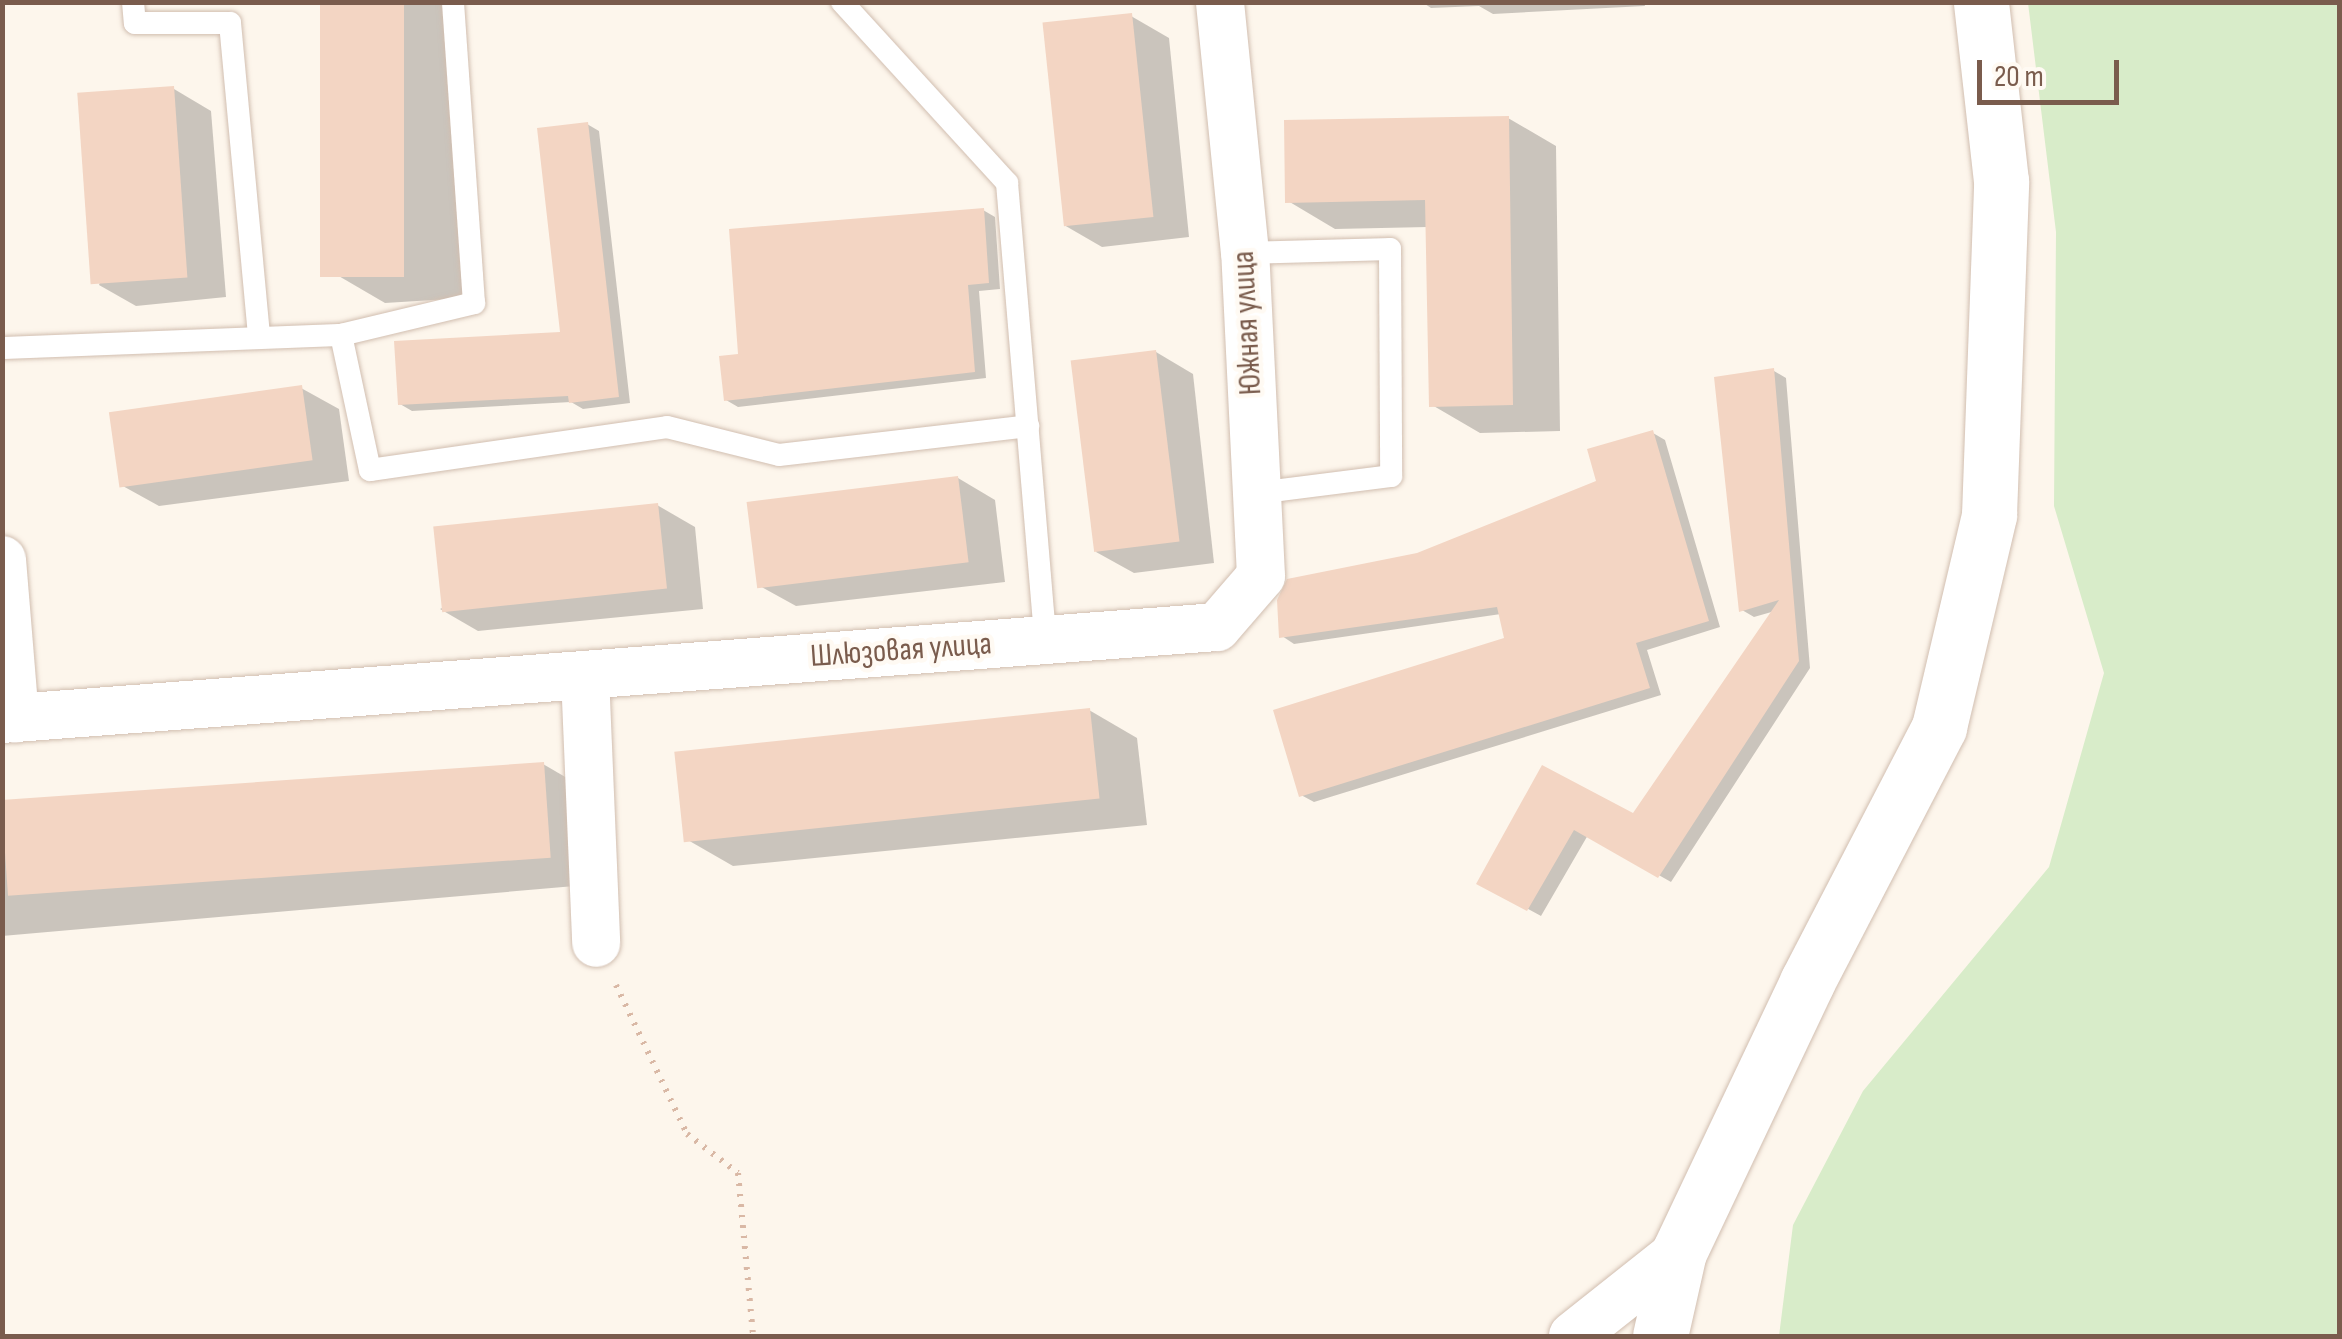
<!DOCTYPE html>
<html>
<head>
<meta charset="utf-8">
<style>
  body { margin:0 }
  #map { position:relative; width:2342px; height:1339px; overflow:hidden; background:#fdf6ec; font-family:"Sofia Sans Condensed",sans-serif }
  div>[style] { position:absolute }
  .green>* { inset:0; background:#d8ecc9 }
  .shadow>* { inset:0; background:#0003 }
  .building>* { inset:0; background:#f3d5c3; transform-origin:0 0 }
  .path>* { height:6px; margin-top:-3px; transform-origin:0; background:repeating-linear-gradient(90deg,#d9b8a5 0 2.5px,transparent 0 10.5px) }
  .roads { filter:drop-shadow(0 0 2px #d1beb0) drop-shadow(0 0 2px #d1beb0) }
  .service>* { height:22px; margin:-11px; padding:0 11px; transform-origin:11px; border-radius:11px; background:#fff }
  .minor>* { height:48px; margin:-24px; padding:0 24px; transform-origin:24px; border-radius:24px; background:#fff }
  .tertiary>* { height:55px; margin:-27.5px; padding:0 27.5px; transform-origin:27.5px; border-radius:27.5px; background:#fff }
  span { translate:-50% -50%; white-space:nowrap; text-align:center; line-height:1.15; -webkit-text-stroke:9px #fffaf3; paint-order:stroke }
  .street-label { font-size:32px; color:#7a5c4d }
  .frame { position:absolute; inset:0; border:5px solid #7a5c4d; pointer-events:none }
  .scale { position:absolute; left:1977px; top:60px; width:142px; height:45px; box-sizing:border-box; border:5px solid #7a5c4d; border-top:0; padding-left:12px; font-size:30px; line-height:35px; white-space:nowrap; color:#7a5c4d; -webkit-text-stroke:8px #fffaf3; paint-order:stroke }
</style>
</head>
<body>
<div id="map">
  <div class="green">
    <i style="clip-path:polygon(2028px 3px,2339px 3px,2339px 1336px,1779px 1336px,1793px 1225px,1863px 1091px,2049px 867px,2104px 673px,2054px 506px,2056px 232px)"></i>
  </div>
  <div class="shadow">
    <i style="clip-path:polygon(323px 2px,450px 2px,466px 298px,385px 303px,337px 275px)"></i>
    <i style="clip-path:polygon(1422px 2px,1644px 2px,1645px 6px,1493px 14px,1479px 6px,1431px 8px)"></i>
    <i style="clip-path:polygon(1131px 16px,1169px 38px,1189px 237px,1102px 247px,1064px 225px)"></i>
    <i style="clip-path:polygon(174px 89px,211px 111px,226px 297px,136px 306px,99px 285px)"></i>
    <i style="clip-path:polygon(1508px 118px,1556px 146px,1560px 431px,1480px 433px,1432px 405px,1428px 227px,1335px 229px,1288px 201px)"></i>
    <i style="clip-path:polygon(587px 124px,599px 131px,630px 403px,583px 409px,571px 402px,412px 411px,400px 404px,563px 335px)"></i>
    <i style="clip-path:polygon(983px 210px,995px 217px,1000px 289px,979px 291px,986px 378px,738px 407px,726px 400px)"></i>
    <i style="clip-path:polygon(1156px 352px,1193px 374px,1214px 563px,1134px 573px,1096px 552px)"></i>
    <i style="clip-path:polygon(1774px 371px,1786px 378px,1810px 668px,1671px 882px,1588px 835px,1541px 916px,1480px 883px,1543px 768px,1633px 816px,1775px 611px,1754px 617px,1742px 610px)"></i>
    <i style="clip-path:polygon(301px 388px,339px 409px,349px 481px,159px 506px,121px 485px)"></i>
    <i style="clip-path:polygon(1653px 433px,1665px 440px,1720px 627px,1647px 650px,1661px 695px,1314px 802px,1301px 795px,1507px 640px,1501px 614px,1294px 644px,1282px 636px,1418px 556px,1599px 482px)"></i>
    <i style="clip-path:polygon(958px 478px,995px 500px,1005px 582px,796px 606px,758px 585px)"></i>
    <i style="clip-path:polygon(657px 505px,695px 527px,703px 609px,478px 631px,440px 609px)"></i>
    <i style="clip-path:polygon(1089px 710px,1137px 738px,1147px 825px,733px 866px,686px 839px)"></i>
    <i style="clip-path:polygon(543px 764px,591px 792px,598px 884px,2px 936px,2px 810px)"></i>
  </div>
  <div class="building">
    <i style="left:320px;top:2px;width:84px;height:275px"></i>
    <i style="left:1132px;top:13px;width:205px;height:90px;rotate:84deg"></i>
    <i style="left:174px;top:86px;width:192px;height:97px;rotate:86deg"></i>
    <i style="clip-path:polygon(1509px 116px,1513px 405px,1429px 407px,1425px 200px,1285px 203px,1284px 120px)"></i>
    <i style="clip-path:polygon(588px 122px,619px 397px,569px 403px,568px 396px,398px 405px,394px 341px,560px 332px,537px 128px)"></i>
    <i style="clip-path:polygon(984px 208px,989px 283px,968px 285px,975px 372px,724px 401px,719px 356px,738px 354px,729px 229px)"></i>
    <i style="left:1156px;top:350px;width:193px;height:86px;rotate:83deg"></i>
    <i style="clip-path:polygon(1774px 368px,1799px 661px,1658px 878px,1574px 830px,1527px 911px,1476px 884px,1542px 765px,1633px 813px,1779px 600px,1739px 612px,1714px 377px)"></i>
    <i style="left:302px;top:385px;width:76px;height:195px;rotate:82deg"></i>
    <i style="clip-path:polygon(1653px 430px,1709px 621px,1636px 643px,1650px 688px,1299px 797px,1273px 710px,1504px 638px,1497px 607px,1279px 638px,1277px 600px,1287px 579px,1417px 553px,1596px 481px,1587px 449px)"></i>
    <i style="left:958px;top:476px;width:87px;height:213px;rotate:83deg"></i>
    <i style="left:658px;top:503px;width:86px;height:226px;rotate:84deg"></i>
    <i style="left:1090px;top:708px;width:91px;height:418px;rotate:84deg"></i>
    <i style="left:544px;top:762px;width:96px;height:544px;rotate:86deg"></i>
  </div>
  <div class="path">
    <i style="left:616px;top:985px;width:165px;rotate:64.5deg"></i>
    <i style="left:687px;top:1134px;width:64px;rotate:37.4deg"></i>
    <i style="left:738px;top:1173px;width:164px;rotate:84.7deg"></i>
  </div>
  <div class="roads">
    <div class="service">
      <i style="left:133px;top:2px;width:21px;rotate:85deg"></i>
      <i style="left:135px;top:23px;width:95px"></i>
      <i style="left:230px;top:23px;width:316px;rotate:84.7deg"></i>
      <i style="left:842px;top:2px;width:245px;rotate:47.6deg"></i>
      <i style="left:1007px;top:183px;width:459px;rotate:85.2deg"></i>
      <i style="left:1245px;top:253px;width:145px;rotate:-1.6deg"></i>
      <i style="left:1390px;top:249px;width:227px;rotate:89.7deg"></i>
      <i style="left:1391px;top:476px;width:135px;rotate:172.8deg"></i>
      <i style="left:341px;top:335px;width:137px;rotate:-13.5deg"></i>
      <i style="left:474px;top:303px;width:302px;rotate:-94deg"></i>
      <i style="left:2px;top:348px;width:339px;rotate:-2.2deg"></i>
      <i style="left:341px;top:335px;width:138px;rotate:77.9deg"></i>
      <i style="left:370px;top:470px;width:300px;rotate:-8.2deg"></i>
      <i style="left:667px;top:427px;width:115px;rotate:14deg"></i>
      <i style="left:779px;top:455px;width:251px;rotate:-6.6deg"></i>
    </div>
    <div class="minor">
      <i style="left:2px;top:560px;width:159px;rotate:85.3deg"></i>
      <i style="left:585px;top:675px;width:268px;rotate:87.6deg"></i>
      <i style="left:2px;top:719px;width:1218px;rotate:-4.33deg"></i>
      <i style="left:1217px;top:627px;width:67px;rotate:-49.2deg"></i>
      <i style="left:1261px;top:576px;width:323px;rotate:-92.8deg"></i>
      <i style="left:1245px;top:253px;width:252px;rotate:-95.7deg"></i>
      <i style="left:1573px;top:1336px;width:135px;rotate:-38.4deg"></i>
    </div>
    <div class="tertiary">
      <i style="left:1660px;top:1336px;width:86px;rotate:-77.3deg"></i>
      <i style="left:1679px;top:1252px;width:299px;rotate:-64.6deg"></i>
      <i style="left:1807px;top:982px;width:287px;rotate:-62.6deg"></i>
      <i style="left:1939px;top:727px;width:218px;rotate:-76.7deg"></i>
      <i style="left:1989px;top:515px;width:334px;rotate:-87.9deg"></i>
      <i style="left:2001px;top:181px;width:180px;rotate:-96.4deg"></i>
    </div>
  </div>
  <div class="street-label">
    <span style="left:1248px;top:323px;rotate:-93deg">Южная улица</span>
    <span style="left:901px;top:651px;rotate:-4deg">Шлюзовая улица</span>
  </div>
  <div class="frame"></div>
  <div class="scale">20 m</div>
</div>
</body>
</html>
